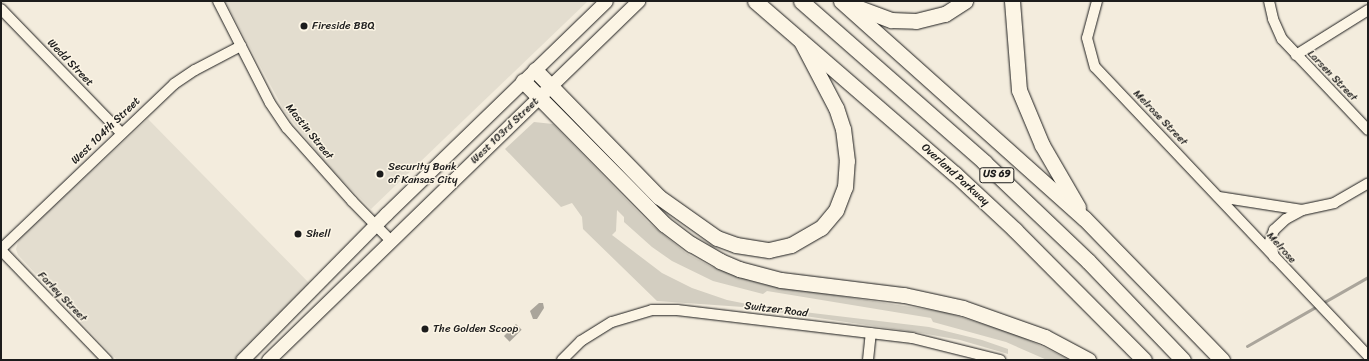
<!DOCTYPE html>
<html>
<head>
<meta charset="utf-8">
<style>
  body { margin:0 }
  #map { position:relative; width:1369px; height:361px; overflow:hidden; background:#f3ecdd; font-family:Sriracha,sans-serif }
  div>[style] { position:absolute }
  .built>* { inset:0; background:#e3ddcf }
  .green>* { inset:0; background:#d3cec1 }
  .water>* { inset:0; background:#aaa59b; transform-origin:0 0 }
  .stream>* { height:3px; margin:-1.5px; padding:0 1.5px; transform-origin:1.5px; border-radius:1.5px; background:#aaa59b }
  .roads { filter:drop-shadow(0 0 1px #1c1c1c) drop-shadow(0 0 1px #1c1c1c) }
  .minor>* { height:10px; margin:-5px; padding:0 5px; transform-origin:5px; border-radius:5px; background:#fcf5e5 }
  .major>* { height:13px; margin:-6.5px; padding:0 6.5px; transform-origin:6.5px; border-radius:6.5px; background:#fcf5e5 }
  .highway>* { height:15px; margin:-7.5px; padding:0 7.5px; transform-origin:7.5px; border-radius:7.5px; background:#fcf5e5 }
  .dots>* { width:11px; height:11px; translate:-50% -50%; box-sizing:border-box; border:2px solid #fcf5e5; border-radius:50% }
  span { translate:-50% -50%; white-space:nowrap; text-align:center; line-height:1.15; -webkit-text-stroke:3px #fcf5e5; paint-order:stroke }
  .shield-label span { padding:1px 3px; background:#fcf5e5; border:1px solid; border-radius:3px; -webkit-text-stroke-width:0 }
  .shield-label { font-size:10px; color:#1c1c1c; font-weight:700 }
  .poi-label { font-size:11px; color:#1c1c1c }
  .left { translate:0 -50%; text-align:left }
  .street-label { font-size:11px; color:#1c1c1c }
  .frame { position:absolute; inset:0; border:2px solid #1c1c1c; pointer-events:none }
</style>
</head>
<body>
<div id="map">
  <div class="built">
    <i style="clip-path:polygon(225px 1px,588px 1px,371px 209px,326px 164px,285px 112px)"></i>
    <i style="clip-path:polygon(148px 119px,312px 286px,236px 360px,117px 360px,18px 255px,16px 249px,19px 239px)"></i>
  </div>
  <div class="green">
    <i style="clip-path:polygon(534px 122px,553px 124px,649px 223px,686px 253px,710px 266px,762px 284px,944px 312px,1016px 334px,1070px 360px,1047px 360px,1006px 342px,933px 322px,931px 318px,767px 291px,763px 294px,713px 281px,672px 261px,652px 247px,624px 222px,624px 217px,617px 210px,616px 231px,612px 235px,662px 273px,692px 288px,727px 300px,762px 307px,929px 327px,982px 340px,1008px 349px,1008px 354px,960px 340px,921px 333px,743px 307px,657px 301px,583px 229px,582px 217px,572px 203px,561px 207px,505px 149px)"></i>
  </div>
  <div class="water">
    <i style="clip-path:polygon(539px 303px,543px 303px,544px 308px,537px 319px,533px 319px,530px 311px)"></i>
    <i style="left:516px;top:324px;width:8px;height:17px;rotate:45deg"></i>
  </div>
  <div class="stream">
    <i style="left:1247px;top:346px;width:139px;rotate:-29.7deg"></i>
  </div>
  <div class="roads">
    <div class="minor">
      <i style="left:218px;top:1px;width:114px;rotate:63deg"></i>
      <i style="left:270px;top:103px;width:30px;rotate:56deg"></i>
      <i style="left:287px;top:128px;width:98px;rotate:48.3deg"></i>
      <i style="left:352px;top:201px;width:57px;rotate:45.7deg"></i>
      <i style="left:1097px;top:1px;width:38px;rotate:105deg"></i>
      <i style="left:1087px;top:38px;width:30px;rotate:75deg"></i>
      <i style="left:1095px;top:67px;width:398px;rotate:46.6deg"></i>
      <i style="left:1269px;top:1px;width:18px;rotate:77deg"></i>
      <i style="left:1273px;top:19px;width:22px;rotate:66deg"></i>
      <i style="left:1282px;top:39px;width:125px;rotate:46.6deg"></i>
      <i style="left:1px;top:9px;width:173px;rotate:45.9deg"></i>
      <i style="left:1296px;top:55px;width:85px;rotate:-32deg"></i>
      <i style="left:1219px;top:197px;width:84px;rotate:8.9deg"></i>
      <i style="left:1px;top:249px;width:239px;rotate:-43.6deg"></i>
      <i style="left:174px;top:84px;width:25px;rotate:-34deg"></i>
      <i style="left:195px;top:70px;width:52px;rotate:-27.6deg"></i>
      <i style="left:1px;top:250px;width:153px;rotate:46.1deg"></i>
      <i style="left:1274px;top:257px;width:16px;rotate:-104deg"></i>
      <i style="left:1270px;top:241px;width:12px;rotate:-70deg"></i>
      <i style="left:1274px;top:230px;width:16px;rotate:-43deg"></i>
      <i style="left:1286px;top:219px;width:18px;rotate:-29deg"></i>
      <i style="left:1302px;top:210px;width:33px;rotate:-12deg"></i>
      <i style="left:1334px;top:203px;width:39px;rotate:-30deg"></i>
      <i style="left:562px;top:360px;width:27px;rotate:-45deg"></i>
      <i style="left:581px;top:341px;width:36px;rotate:-32deg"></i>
      <i style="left:612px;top:322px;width:42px;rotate:-16.7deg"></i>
      <i style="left:652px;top:310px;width:25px"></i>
      <i style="left:677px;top:310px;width:237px;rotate:6.8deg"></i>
      <i style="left:912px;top:338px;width:91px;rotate:14deg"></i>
      <i style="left:868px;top:360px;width:27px;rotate:-84deg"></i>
    </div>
    <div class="major">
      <i style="left:242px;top:360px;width:205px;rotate:-45.4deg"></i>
      <i style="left:386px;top:214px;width:306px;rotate:-44.1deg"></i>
      <i style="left:268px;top:360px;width:516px;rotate:-44.14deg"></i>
    </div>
    <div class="highway">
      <i style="left:755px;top:1px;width:264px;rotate:40.9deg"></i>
      <i style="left:955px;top:174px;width:82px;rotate:43deg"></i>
      <i style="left:1015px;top:230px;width:183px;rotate:45.2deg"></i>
      <i style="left:801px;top:1px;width:244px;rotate:41.3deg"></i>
      <i style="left:984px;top:162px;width:144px;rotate:43.6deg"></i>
      <i style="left:1088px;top:261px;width:137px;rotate:46.2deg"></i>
      <i style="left:841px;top:1px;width:326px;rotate:41.8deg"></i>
      <i style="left:1084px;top:218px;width:198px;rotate:45.8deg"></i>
      <i style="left:1012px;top:1px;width:89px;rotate:85.5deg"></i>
      <i style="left:1019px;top:90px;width:60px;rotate:67.3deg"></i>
      <i style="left:1042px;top:145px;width:72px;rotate:59.9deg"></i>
      <i style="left:851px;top:5px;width:43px;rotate:20.6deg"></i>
      <i style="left:891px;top:20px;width:25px;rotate:2deg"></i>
      <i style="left:916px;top:21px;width:30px;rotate:-14deg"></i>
      <i style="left:945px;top:14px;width:24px;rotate:-33deg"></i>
      <i style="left:535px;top:70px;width:177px;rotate:45.7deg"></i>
      <i style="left:659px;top:197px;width:71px;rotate:35.3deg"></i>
      <i style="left:717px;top:238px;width:20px;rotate:20deg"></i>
      <i style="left:736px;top:245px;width:33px;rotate:9deg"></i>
      <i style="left:769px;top:250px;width:23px;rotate:-13deg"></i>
      <i style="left:791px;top:245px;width:34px;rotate:-30deg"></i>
      <i style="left:821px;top:228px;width:23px;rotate:-50deg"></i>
      <i style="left:836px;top:210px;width:25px;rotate:-69deg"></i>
      <i style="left:845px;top:187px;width:26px;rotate:-86deg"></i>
      <i style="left:847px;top:161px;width:32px;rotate:-97deg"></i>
      <i style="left:843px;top:129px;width:22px;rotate:-108deg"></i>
      <i style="left:836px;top:108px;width:76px;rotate:-117.6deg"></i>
      <i style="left:523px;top:81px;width:201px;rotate:45.4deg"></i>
      <i style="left:664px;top:224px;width:34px;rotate:37deg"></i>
      <i style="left:691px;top:244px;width:34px;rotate:30deg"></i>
      <i style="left:720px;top:261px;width:21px;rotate:23deg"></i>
      <i style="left:739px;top:269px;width:43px;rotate:14.7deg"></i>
      <i style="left:781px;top:280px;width:124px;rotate:7deg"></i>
      <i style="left:904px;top:295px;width:60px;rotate:12.4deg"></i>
      <i style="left:963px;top:308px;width:87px;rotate:19.5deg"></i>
      <i style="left:1045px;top:337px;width:49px;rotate:28.1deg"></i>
    </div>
  </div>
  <div class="dots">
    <i style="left:304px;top:26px;background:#1c1c1c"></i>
    <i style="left:380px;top:174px;background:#1c1c1c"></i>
    <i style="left:298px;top:234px;background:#1c1c1c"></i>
    <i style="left:425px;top:329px;background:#1c1c1c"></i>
  </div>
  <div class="shield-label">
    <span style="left:997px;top:175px">US 69</span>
  </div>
  <div class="poi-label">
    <span class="left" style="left:312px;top:26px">Fireside BBQ</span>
    <span class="left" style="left:388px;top:174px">Security Bank<br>of Kansas City</span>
    <span class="left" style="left:306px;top:234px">Shell</span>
    <span class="left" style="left:433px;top:329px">The Golden Scoop</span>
  </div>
  <div class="street-label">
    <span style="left:70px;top:63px;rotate:46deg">Wedd Street</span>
    <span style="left:1332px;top:76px;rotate:46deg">Larsen Street</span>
    <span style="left:1160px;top:118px;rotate:46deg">Melrose Street</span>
    <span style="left:106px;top:131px;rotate:-44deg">West 104th Street</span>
    <span style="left:505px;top:131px;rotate:-44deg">West 103rd Street</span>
    <span style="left:309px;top:132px;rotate:51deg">Mastin Street</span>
    <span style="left:955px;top:175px;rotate:42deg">Overland Parkway</span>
    <span style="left:1281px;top:248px;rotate:48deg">Melrose</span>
    <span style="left:62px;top:297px;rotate:46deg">Farley Street</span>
    <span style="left:776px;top:310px;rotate:7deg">Switzer Road</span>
  </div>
  <div class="frame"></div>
</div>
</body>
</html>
